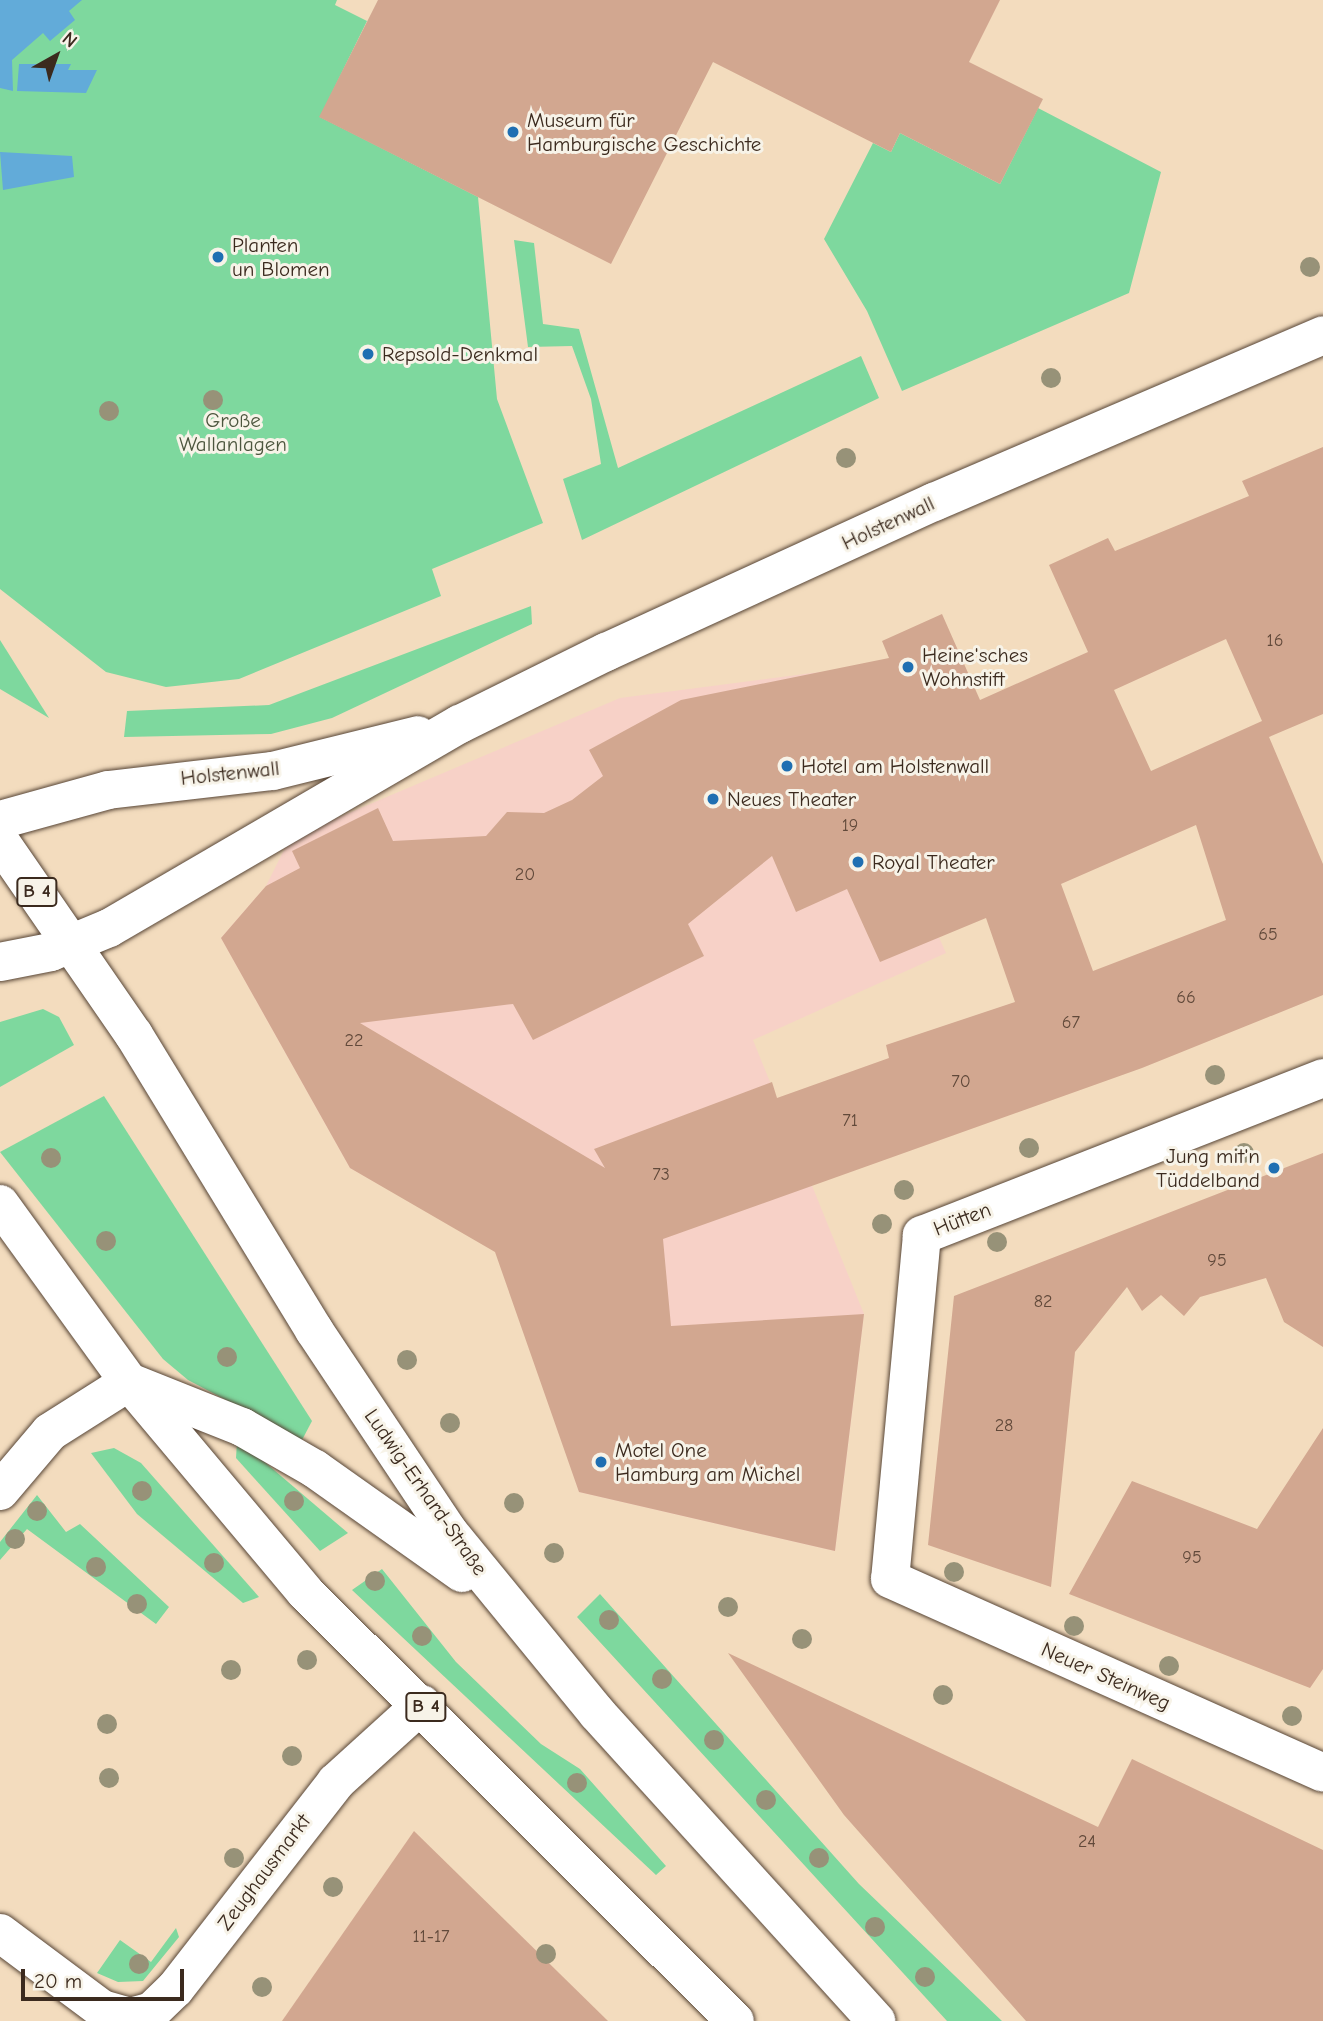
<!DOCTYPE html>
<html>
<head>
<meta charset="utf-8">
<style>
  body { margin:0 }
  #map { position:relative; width:1323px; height:2021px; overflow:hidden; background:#f3dcbe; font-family:"Comic Neue",sans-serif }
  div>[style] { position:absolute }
  .built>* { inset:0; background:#f7d1c7 }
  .green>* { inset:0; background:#7ed89e }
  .water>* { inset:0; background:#62abd9 }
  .building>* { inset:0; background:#d2a790 }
  .roads { filter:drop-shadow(0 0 2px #574536) drop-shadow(0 0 2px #574536) }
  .minor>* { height:38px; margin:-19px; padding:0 19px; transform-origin:19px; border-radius:19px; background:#fff }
  .major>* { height:38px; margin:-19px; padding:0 19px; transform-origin:19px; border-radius:19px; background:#fff }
  .trees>* { width:20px; height:20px; margin:-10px; border-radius:50%; background:#979278 }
  .dots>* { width:19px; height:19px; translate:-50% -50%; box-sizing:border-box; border:4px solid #f7f3e8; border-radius:50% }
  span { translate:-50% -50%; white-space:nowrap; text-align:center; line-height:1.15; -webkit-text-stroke:6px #f7f3e8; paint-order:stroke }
  .number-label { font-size:18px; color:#61493a }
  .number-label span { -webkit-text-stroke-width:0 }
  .shield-label span { padding:2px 5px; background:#f7f3e8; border:2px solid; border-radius:5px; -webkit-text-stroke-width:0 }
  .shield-label { font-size:19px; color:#3b2a1e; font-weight:700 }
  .poi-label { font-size:21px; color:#3b2a1e }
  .left { translate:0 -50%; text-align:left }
  .right { translate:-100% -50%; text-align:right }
  .park-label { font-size:21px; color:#4c563e }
  .street-label { font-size:21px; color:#3b2a1e }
  .north { position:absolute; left:21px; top:21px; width:70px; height:70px; -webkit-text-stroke:5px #f7f3e8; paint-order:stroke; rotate:40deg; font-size:19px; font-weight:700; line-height:28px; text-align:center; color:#3b2a1e }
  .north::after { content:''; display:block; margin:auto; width:24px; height:32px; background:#3b2a1e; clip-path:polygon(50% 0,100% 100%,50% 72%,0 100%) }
  .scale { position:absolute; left:21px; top:1969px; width:163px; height:32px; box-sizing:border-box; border:4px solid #3b2a1e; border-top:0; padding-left:9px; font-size:21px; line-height:24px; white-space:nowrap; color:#3b2a1e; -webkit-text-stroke:5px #f7f3e8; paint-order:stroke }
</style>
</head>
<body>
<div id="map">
  <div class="built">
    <i style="clip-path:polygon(820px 672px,946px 953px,753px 1040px,864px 1314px,835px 1551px,579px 1492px,500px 1252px,350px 1168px,221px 938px,266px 886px,290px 838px,620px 698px)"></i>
  </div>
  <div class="green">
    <i style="clip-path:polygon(0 0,337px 0,335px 5px,367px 21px,320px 117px,478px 197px,497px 399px,543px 523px,432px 569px,441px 596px,239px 679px,166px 687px,106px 672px,0 589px)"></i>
    <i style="clip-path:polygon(1038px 108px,1161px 172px,1129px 293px,902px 391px,867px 311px,824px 239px,873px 143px,891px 152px,900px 133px,1000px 184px)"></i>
    <i style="clip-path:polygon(514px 240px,534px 243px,543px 324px,579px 329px,618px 468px,861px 356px,879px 398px,582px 540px,563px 479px,601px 464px,591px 399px,572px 346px,528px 347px)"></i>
    <i style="clip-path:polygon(531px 606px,532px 624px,332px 718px,271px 734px,124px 737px,127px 711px,269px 705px)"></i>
    <i style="clip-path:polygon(0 640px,49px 718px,0 689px)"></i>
    <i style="clip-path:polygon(43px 1009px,59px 1017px,74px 1045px,0 1087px,0 1022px)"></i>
    <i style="clip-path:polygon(104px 1096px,312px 1421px,302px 1440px,188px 1380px,163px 1359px,0 1152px)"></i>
    <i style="clip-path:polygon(237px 1442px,247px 1447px,348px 1533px,320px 1551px,236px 1458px)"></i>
    <i style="clip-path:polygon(114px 1448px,141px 1463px,259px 1597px,243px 1603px,137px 1514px,91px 1453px)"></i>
    <i style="clip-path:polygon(37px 1495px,66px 1532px,80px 1524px,169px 1607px,156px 1624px,27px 1529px,0 1560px,0 1542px)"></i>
    <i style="clip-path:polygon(382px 1569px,456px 1662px,541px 1744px,580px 1769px,666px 1866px,656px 1875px,352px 1590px)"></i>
    <i style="clip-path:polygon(600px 1594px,859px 1884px,1002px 2021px,947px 2021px,577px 1617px)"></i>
    <i style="clip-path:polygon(176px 1928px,179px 1937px,143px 1981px,118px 1982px,97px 1973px,120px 1940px,151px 1962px)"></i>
  </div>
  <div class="water">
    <i style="clip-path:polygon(0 0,82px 0,69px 11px,75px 20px,50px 41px,43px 33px,12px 60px,13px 91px,0 88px)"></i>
    <i style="clip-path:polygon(19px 64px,71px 64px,68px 70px,97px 70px,86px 93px,17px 91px)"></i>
    <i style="clip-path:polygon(0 152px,72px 156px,74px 177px,3px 190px)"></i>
  </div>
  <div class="building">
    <i style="clip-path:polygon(378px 0,1000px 0,969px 62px,1043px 99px,1000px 184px,900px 133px,891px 152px,713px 62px,611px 264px,319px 117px)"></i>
    <i style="clip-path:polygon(evenodd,1323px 447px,1323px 714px,1269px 737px,1323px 864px,1323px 995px,1142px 1068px,663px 1239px,671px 1326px,864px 1314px,835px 1551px,579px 1492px,495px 1252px,350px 1168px,221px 938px,266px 886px,300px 868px,292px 851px,378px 808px,393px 841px,486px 836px,507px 812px,544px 813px,572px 800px,603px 776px,589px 750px,681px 700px,889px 658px,882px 641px,942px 614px,980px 700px,1088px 652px,1049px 565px,1108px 538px,1115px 551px,1249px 496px,1242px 481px,1323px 447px,1226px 639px,1262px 721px,1151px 771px,1114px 690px,1226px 639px,1323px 447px,1196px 825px,1226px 920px,1093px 971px,1061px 884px,1196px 825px,1323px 447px,772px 856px,796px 912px,847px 889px,880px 962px,986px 918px,1015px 1002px,886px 1045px,889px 1058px,777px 1098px,772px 1082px,594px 1149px,605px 1168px,360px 1023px,513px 1004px,533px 1040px,704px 956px,688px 924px,772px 856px)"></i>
    <i style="clip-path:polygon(1323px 1153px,1323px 1347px,1284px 1322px,1266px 1278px,1200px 1297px,1184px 1316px,1161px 1295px,1142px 1311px,1127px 1287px,1075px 1352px,1051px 1587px,928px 1545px,954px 1296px)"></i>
    <i style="clip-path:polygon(1323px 1428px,1323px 1669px,1310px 1688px,1069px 1594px,1132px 1481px,1257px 1529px)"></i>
    <i style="clip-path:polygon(728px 1653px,1098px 1827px,1132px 1759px,1323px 1850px,1323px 2021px,1026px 2021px,844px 1815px)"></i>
    <i style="clip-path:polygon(414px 1831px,608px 2021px,282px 2021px)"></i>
  </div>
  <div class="roads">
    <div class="minor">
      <i style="left:1323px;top:1078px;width:431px;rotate:158.6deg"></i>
      <i style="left:922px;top:1235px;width:345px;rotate:95.3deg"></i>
      <i style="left:890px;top:1579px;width:474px;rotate:24.1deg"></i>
      <i style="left:0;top:1491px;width:77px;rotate:-49.7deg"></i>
      <i style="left:50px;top:1432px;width:93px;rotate:-32.3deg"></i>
      <i style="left:0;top:1933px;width:127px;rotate:36.7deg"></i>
      <i style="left:102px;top:2009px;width:29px;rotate:16deg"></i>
      <i style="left:130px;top:2017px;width:23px;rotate:-15deg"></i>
      <i style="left:152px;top:2011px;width:32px;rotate:-44deg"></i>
      <i style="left:175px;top:1989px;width:262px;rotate:-52.1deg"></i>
      <i style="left:336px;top:1782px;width:116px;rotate:-42.2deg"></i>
    </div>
    <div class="major">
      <i style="left:0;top:820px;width:112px;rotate:-15.5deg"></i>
      <i style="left:108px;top:790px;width:166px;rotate:-6.6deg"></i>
      <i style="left:273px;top:771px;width:149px;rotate:-13.9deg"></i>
      <i style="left:0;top:841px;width:236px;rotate:55.4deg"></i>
      <i style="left:134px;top:1035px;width:346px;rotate:58.6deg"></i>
      <i style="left:314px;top:1330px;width:242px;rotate:56.3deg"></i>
      <i style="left:448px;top:1531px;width:235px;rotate:50.7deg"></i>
      <i style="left:597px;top:1713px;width:416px;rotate:47.8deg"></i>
      <i style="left:0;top:962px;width:52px;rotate:-11.1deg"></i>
      <i style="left:51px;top:952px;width:63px;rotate:-22.5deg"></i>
      <i style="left:109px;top:928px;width:406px;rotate:-30.2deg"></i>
      <i style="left:460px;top:724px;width:163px;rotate:-26.3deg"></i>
      <i style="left:606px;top:652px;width:361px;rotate:-24.6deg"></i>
      <i style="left:934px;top:502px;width:423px;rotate:-23.2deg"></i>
      <i style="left:0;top:1204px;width:220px;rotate:54.1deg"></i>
      <i style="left:129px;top:1382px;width:274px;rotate:50deg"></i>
      <i style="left:305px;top:1592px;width:607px;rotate:44.93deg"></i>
      <i style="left:129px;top:1382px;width:122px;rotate:21.7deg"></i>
      <i style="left:242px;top:1427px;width:84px;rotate:29.9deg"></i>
      <i style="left:315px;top:1469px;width:180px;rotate:35.3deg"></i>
    </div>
  </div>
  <div class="trees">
    <i style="left:1310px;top:267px"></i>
    <i style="left:1051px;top:378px"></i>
    <i style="left:213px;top:400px"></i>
    <i style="left:109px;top:411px"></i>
    <i style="left:846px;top:458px"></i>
    <i style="left:1215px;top:1075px"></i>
    <i style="left:1029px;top:1148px"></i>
    <i style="left:1244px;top:1153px"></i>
    <i style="left:51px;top:1158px"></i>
    <i style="left:904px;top:1190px"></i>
    <i style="left:882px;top:1224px"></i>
    <i style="left:106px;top:1241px"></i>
    <i style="left:997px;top:1242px"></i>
    <i style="left:227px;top:1357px"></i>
    <i style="left:407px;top:1360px"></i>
    <i style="left:450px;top:1423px"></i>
    <i style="left:142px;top:1491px"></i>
    <i style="left:294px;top:1501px"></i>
    <i style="left:514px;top:1503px"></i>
    <i style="left:37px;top:1511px"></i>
    <i style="left:15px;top:1539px"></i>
    <i style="left:554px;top:1553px"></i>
    <i style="left:214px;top:1563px"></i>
    <i style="left:96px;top:1567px"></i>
    <i style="left:954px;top:1572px"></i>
    <i style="left:375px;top:1581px"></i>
    <i style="left:137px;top:1604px"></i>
    <i style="left:728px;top:1607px"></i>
    <i style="left:609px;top:1620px"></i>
    <i style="left:1074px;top:1626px"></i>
    <i style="left:422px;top:1636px"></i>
    <i style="left:802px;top:1639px"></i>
    <i style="left:307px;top:1660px"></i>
    <i style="left:1169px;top:1666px"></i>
    <i style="left:231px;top:1670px"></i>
    <i style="left:662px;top:1679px"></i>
    <i style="left:943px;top:1695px"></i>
    <i style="left:1292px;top:1716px"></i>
    <i style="left:107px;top:1724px"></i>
    <i style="left:714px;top:1740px"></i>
    <i style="left:292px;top:1756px"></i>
    <i style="left:109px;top:1778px"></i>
    <i style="left:577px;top:1783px"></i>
    <i style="left:766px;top:1800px"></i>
    <i style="left:234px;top:1858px"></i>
    <i style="left:819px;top:1858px"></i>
    <i style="left:333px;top:1887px"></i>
    <i style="left:875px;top:1927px"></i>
    <i style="left:546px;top:1954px"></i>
    <i style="left:139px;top:1964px"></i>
    <i style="left:925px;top:1977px"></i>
    <i style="left:262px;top:1987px"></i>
  </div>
  <div class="dots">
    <i style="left:513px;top:132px;background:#1f6fb2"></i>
    <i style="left:218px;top:257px;background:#1f6fb2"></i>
    <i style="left:368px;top:354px;background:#1f6fb2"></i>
    <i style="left:908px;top:667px;background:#1f6fb2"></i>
    <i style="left:787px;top:766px;background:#1f6fb2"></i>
    <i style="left:713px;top:799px;background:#1f6fb2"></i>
    <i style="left:858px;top:862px;background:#1f6fb2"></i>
    <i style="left:1274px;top:1168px;background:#1f6fb2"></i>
    <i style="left:601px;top:1462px;background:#1f6fb2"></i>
  </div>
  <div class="number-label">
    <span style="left:1275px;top:641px">16</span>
    <span style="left:850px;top:826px">19</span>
    <span style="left:525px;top:875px">20</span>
    <span style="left:1268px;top:935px">65</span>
    <span style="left:1186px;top:998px">66</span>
    <span style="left:1071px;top:1023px">67</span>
    <span style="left:354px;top:1041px">22</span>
    <span style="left:961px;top:1082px">70</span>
    <span style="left:850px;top:1121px">71</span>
    <span style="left:661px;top:1175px">73</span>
    <span style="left:1217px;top:1261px">95</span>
    <span style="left:1043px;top:1302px">82</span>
    <span style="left:1004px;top:1426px">28</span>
    <span style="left:1192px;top:1558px">95</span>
    <span style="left:1087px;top:1842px">24</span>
    <span style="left:431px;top:1937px">11-17</span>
  </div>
  <div class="shield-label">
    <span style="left:37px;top:892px">B 4</span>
    <span style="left:426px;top:1707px">B 4</span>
  </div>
  <div class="poi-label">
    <span class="left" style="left:527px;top:132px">Museum für<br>Hamburgische Geschichte</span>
    <span class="left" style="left:232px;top:257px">Planten<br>un Blomen</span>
    <span class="left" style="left:382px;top:354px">Repsold-Denkmal</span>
    <span class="left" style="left:922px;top:667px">Heine'sches<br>Wohnstift</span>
    <span class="left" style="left:801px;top:766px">Hotel am Holstenwall</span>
    <span class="left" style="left:727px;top:799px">Neues Theater</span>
    <span class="left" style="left:872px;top:862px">Royal Theater</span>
    <span class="right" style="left:1260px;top:1168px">Jung mit'n<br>Tüddelband</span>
    <span class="left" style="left:615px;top:1462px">Motel One<br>Hamburg am Michel</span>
  </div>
  <div class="park-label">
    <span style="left:233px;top:432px">Große<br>Wallanlagen</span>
  </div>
  <div class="street-label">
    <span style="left:888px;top:523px;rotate:-25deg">Holstenwall</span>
    <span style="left:230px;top:773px;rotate:-6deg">Holstenwall</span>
    <span style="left:962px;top:1219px;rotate:-21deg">Hütten</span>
    <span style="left:426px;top:1492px;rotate:55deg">Ludwig-Erhard-Straße</span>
    <span style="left:1106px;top:1676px;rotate:24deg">Neuer Steinweg</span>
    <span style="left:264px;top:1872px;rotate:-53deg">Zeughausmarkt</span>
  </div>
  <div class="north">N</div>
  <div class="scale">20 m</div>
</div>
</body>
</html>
